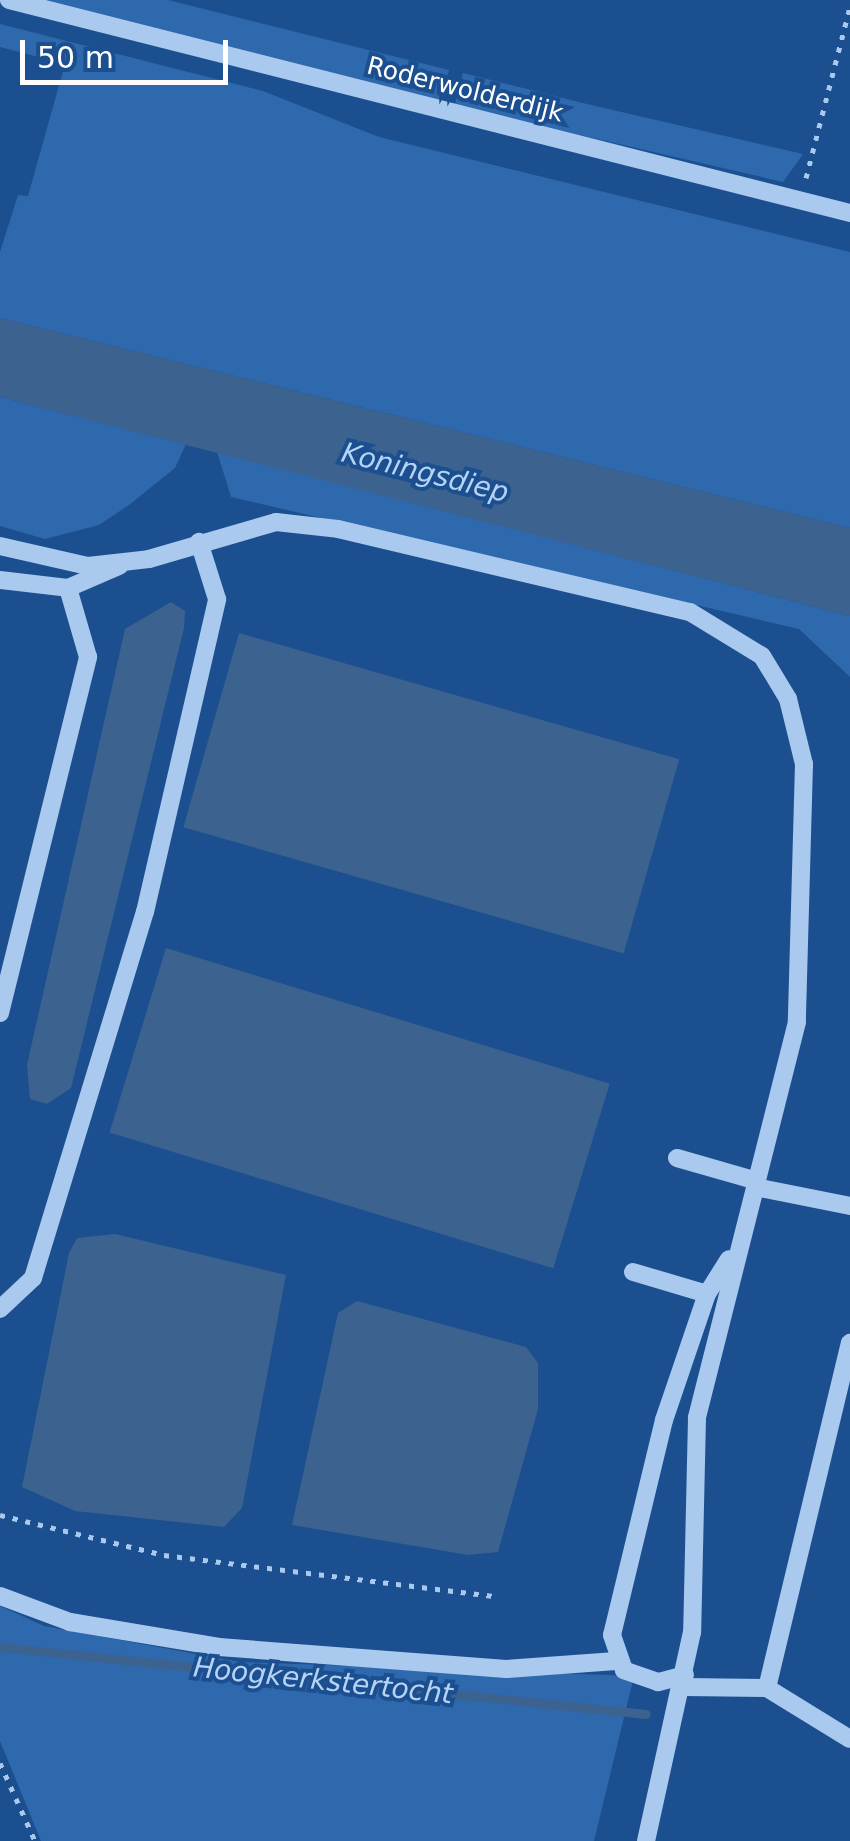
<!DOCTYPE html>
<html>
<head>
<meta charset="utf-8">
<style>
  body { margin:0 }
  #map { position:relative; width:850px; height:1841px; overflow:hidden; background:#1b4f8f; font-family:"DejaVu Sans",sans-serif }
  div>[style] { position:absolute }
  .green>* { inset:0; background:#2e69ad }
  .water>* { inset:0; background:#3c6290; transform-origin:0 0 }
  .stream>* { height:9px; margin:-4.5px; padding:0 4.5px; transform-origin:4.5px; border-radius:4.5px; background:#3c6290 }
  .path>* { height:5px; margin-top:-2.5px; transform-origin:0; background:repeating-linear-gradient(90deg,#a9c9ee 0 5px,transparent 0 13px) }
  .minor>* { height:18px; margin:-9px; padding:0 9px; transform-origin:9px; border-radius:9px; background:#a9c9ee }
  span { translate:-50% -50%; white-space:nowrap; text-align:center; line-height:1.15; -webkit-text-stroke:8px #1b4f8f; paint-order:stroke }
  .street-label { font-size:25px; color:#fff }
  .water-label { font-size:28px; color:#b5d3f5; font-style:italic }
  .scale { position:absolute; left:20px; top:40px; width:208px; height:45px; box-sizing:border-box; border:5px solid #fff; border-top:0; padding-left:12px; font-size:30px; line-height:35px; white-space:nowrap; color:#fff; -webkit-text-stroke:8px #1b4f8f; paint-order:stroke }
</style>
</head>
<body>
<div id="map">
  <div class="green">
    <i style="clip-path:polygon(37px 0,168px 0,449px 70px,441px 101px)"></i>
    <i style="clip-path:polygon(0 24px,263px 91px,379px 137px,850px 252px,850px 528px,0 318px,0 252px,18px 195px,28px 196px,65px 64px,0 47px)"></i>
    <i style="clip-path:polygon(463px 73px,587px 104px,803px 154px,783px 182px,580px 135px,455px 104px)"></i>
    <i style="clip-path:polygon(0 397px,186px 444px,175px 468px,129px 505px,99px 525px,45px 539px,0 526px)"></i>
    <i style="clip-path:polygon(217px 452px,850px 616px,850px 677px,799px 629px,231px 497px)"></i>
    <i style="clip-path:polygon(0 1606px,44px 1626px,240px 1662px,634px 1676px,594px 1841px,41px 1841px,0 1741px)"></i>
  </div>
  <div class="water">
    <i style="clip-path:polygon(0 318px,850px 528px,850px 616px,0 397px)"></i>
    <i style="clip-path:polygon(171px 602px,185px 611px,184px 628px,71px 1088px,47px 1104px,30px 1099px,27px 1065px,125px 629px)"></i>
    <i style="left:239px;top:633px;width:458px;height:202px;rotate:16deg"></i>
    <i style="left:166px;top:948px;width:464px;height:193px;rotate:17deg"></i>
    <i style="clip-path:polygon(115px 1234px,286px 1275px,242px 1508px,224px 1527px,75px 1511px,22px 1487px,69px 1253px,77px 1238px)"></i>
    <i style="clip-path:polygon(357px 1301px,526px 1347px,538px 1363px,538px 1409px,498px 1552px,468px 1555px,292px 1525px,338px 1313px)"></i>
  </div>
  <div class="stream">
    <i style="left:0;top:1647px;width:649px;rotate:5.92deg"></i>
  </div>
  <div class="path">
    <i style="left:806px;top:178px;width:177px;rotate:-75.6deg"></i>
    <i style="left:0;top:1515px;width:169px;rotate:13.7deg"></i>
    <i style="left:164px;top:1555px;width:334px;rotate:7.1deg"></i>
    <i style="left:0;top:1763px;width:85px;rotate:65.8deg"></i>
  </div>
  <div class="minor">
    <i style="left:9px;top:0;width:868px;rotate:14.21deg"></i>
    <i style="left:0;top:546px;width:90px;rotate:12.8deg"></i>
    <i style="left:88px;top:566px;width:61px;rotate:-6.5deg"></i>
    <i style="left:149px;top:559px;width:132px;rotate:-16.2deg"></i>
    <i style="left:276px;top:522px;width:62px;rotate:6.4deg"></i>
    <i style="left:338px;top:529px;width:362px;rotate:13.3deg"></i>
    <i style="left:690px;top:612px;width:84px;rotate:31.4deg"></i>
    <i style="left:762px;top:656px;width:50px;rotate:58.8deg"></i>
    <i style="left:788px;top:699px;width:67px;rotate:76.2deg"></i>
    <i style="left:804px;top:764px;width:258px;rotate:91.6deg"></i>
    <i style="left:797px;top:1022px;width:408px;rotate:104.2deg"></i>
    <i style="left:697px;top:1418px;width:214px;rotate:91.3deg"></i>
    <i style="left:692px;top:1632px;width:214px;rotate:102.4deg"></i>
    <i style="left:0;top:580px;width:68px;rotate:6.7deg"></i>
    <i style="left:68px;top:588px;width:56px;rotate:-23.3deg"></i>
    <i style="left:0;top:1013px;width:367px;rotate:-76.1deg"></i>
    <i style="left:88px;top:657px;width:72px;rotate:-106.2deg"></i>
    <i style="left:677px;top:1158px;width:83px;rotate:16deg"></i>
    <i style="left:755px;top:1187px;width:97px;rotate:11.3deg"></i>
    <i style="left:633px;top:1272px;width:77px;rotate:16.6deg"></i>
    <i style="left:0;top:1309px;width:45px;rotate:-43.2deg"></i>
    <i style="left:33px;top:1278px;width:383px;rotate:-73deg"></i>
    <i style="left:145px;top:912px;width:321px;rotate:-77deg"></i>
    <i style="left:217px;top:599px;width:60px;rotate:-107.5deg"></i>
    <i style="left:0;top:1596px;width:75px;rotate:20.4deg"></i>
    <i style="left:70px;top:1622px;width:151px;rotate:9.5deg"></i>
    <i style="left:219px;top:1647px;width:288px;rotate:4.4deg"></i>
    <i style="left:506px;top:1669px;width:110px;rotate:-4.2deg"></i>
    <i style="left:685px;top:1675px;width:28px;rotate:165deg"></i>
    <i style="left:658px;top:1682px;width:36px;rotate:-161deg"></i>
    <i style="left:624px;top:1670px;width:37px;rotate:-109deg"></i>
    <i style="left:612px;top:1635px;width:221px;rotate:-76.4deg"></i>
    <i style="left:664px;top:1420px;width:133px;rotate:-71.2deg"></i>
    <i style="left:707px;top:1294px;width:41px;rotate:-57.8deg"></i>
    <i style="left:684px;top:1687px;width:83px;rotate:0.7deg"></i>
    <i style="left:767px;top:1688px;width:97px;rotate:31.6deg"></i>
    <i style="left:767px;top:1688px;width:355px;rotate:-76.5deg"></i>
  </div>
  <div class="street-label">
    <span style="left:465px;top:90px;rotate:14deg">Roderwolderdijk</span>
  </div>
  <div class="water-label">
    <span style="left:425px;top:473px;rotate:14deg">Koningsdiep</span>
    <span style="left:323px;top:1681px;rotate:6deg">Hoogkerkstertocht</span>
  </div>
  <div class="scale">50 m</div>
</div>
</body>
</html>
